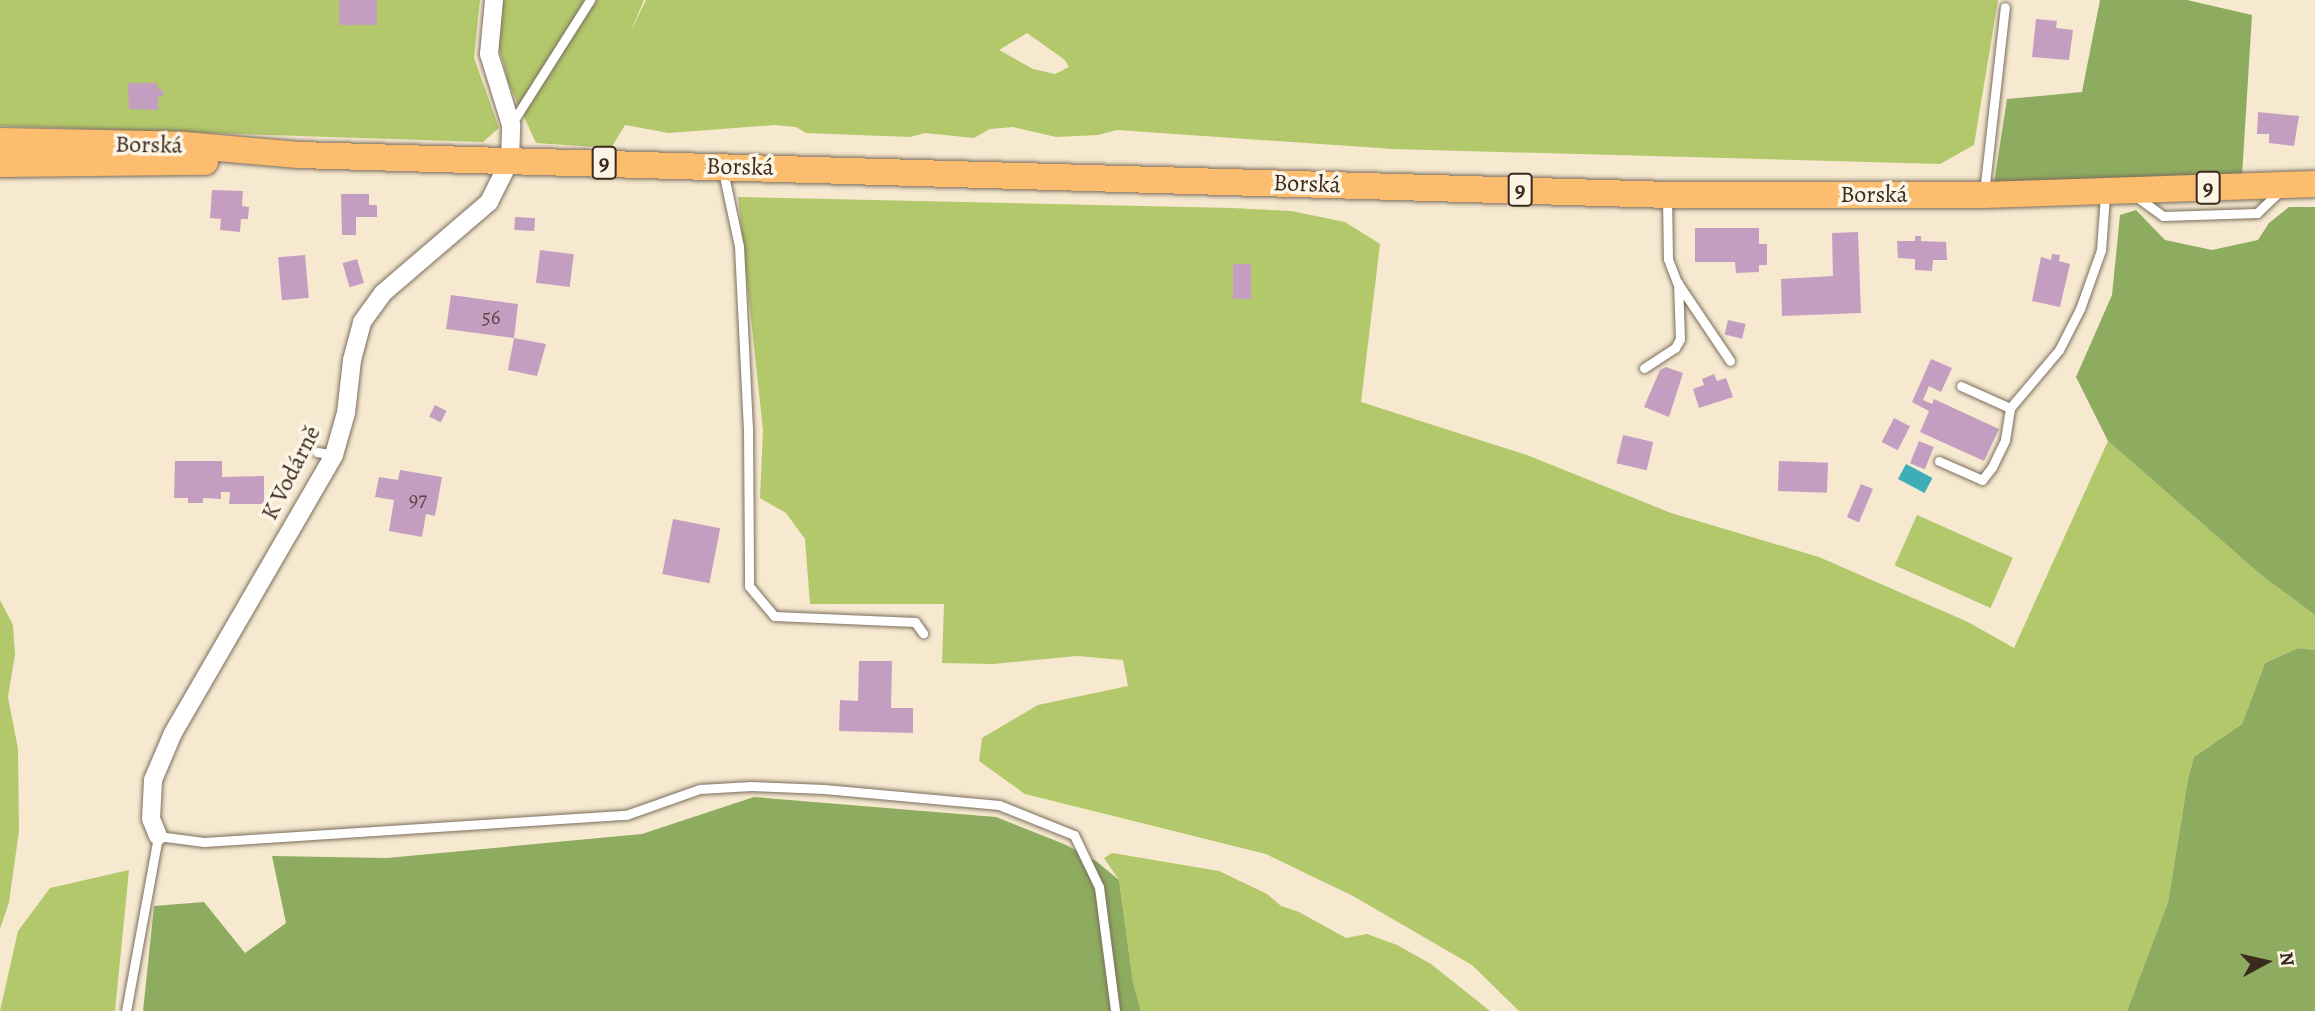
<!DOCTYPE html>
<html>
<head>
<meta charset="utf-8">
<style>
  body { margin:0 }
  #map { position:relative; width:2315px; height:1011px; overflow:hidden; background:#f6e9d0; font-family:Alegreya,serif }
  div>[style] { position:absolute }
  .green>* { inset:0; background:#b3c76b; transform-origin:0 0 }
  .forest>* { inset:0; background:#8eac5f }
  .water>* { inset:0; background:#3daeb6; transform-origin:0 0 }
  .building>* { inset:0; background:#c49ec0; transform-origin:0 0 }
  .roads { filter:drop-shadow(0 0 2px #7c6d5c) drop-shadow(0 0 2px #7c6d5c) }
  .service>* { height:9px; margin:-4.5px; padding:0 4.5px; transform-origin:4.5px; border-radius:4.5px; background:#fff }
  .minor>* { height:18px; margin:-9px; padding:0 9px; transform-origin:9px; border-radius:9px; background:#fff }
  .primary>* { height:26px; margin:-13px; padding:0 13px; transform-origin:13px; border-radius:13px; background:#fcbd6f }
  span { translate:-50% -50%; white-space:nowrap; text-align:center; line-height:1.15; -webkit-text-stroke:7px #fcf5e5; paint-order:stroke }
  .number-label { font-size:21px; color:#5d4746 }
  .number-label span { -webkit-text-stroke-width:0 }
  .shield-label span { padding:2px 5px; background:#fcf5e5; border:2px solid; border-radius:5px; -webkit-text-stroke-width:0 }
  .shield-label { font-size:23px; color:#3b2a1e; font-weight:700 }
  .street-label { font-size:24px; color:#3b2a1e }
  .north { position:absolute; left:2231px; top:927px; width:70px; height:70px; -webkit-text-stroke:5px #fcf5e5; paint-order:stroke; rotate:82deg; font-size:19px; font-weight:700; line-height:28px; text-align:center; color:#3b2a1e }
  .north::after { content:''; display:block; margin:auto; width:24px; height:32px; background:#3b2a1e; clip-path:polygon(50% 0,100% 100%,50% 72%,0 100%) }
</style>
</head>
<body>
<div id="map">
  <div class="green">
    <i style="clip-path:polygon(0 0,480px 0,474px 58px,499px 128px,483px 142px,0 126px)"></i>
    <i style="clip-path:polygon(evenodd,502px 0,644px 0,630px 33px,646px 0,1998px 0,1974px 145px,1940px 164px,1393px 149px,1117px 130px,1098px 135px,1056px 137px,1013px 127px,990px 129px,974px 138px,925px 133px,910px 137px,806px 133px,796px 127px,775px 125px,669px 133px,625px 125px,611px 148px,536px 143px,509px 84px,499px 47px,502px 0,1027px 33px,1065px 60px,1069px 67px,1055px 74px,1033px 69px,999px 50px,1027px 33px)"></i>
    <i style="clip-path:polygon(738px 197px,1233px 208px,1291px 211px,1345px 222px,1380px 244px,1361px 402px,1527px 455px,1671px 513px,1819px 557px,1968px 622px,2014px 648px,2108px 441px,2261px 575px,2315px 615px,2315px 650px,2298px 648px,2265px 663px,2242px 724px,2194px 757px,2188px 779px,2168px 902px,2127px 1011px,1519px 1011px,1472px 965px,1353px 896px,1266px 854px,1025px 794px,979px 761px,982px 738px,1038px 705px,1128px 686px,1123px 660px,1077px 656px,993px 664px,942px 663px,944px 604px,810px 604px,805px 539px,786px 513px,760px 498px,763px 430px)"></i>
    <i style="left:1917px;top:515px;width:105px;height:55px;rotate:24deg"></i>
    <i style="clip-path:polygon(0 600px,13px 625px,15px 655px,8px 697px,18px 749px,19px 831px,9px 902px,0 929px)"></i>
    <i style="clip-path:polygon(1112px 853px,1219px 871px,1267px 894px,1281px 906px,1299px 912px,1346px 938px,1367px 934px,1397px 945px,1431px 964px,1490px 1011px,1141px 1011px,1133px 982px,1119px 880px,1104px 858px)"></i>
    <i style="clip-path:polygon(129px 870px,115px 1011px,0 1011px,18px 931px,50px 888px)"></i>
  </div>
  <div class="forest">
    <i style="clip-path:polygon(2100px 0,2187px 0,2252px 15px,2242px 176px,1994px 183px,2007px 99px,2082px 92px)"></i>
    <i style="clip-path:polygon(2289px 207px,2315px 207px,2315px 615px,2261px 575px,2108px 441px,2076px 377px,2112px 295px,2120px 215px,2136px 210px,2165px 240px,2212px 250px,2258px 240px,2269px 223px)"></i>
    <i style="clip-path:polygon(2298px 648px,2315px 650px,2315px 1011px,2127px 1011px,2168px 902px,2188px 779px,2194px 757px,2242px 724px,2265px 663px)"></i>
    <i style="clip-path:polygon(754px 797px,996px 817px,1064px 844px,1096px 861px,1119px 880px,1133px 982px,1141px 1011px,143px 1011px,154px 906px,204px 902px,245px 953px,286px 923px,272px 856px,387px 858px,642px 834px)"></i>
  </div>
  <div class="water">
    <i style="left:1906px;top:464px;width:30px;height:17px;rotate:28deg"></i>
  </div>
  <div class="building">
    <i style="left:339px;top:0;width:38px;height:25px"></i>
    <i style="clip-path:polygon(2036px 19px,2057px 21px,2056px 28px,2073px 30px,2069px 60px,2032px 57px)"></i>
    <i style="clip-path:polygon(128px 83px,157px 83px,158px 89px,163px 90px,163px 96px,158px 96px,158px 110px,129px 109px)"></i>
    <i style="clip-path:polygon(2258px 112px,2299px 116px,2294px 146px,2269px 143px,2269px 134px,2257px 134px)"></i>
    <i style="clip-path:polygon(212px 190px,243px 191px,242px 206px,249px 207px,248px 219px,241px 219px,240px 232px,220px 230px,221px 219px,210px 218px)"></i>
    <i style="clip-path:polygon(341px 194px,369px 194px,369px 205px,377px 205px,377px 217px,356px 217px,356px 235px,342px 235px)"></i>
    <i style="left:515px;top:217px;width:20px;height:13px;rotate:3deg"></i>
    <i style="clip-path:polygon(1695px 228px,1759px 228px,1759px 244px,1767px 244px,1767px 265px,1759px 265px,1759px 272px,1736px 273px,1735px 262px,1695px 262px)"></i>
    <i style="clip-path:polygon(1858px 232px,1861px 313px,1782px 316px,1781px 279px,1833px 276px,1832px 233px)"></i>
    <i style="clip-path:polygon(1915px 236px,1921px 236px,1921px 241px,1946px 242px,1947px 260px,1933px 260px,1932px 271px,1915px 270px,1915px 259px,1898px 258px,1897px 241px,1915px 241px)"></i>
    <i style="left:540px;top:250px;width:34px;height:33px;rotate:7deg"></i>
    <i style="clip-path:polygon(2052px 254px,2060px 255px,2059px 261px,2070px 264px,2060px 307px,2032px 301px,2041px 257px,2051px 260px)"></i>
    <i style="left:305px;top:255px;width:43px;height:27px;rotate:85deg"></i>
    <i style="left:357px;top:259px;width:25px;height:15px;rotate:74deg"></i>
    <i style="left:1233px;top:264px;width:18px;height:35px"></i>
    <i style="clip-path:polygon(451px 295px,518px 304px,514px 338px,546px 344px,537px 376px,508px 370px,514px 338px,446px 329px)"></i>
    <i style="left:1728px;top:320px;width:18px;height:15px;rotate:13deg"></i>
    <i style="clip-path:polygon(1931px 359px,1952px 368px,1941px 392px,1929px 386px,1923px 400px,1932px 404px,1934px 399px,1999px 429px,1984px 461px,1920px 432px,1929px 411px,1912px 402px)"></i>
    <i style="clip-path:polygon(1666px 367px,1683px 373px,1669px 417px,1644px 407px,1660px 370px)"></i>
    <i style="clip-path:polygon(1714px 374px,1717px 381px,1726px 378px,1733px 397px,1699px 408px,1693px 389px,1704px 385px,1702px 379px)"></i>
    <i style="left:435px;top:405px;width:13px;height:13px;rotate:27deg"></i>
    <i style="left:1894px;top:418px;width:18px;height:27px;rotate:27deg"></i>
    <i style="left:1623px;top:435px;width:31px;height:29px;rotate:13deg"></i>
    <i style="left:1919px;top:441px;width:16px;height:24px;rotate:22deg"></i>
    <i style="clip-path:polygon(175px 461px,222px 461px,222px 477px,264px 476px,264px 504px,229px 504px,230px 492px,221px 492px,221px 499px,203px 498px,203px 503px,188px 503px,188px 498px,174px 498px)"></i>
    <i style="left:1779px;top:461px;width:49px;height:30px;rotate:2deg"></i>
    <i style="clip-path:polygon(400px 470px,442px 477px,435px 516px,426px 514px,422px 537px,389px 531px,394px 500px,375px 497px,379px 477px,398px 480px)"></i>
    <i style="left:1861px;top:484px;width:13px;height:36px;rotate:23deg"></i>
    <i style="left:673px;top:519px;width:48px;height:56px;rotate:11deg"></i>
    <i style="clip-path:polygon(859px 661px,892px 661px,891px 708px,913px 708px,913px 733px,839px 731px,840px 700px,858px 701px)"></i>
  </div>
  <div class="roads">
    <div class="service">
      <i style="left:512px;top:123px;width:146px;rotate:-57.6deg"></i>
      <i style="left:723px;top:171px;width:77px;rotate:78deg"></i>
      <i style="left:739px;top:246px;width:181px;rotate:87.2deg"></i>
      <i style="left:748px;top:427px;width:159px;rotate:89.6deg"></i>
      <i style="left:749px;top:586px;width:39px;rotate:50deg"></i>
      <i style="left:774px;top:616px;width:141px;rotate:2.4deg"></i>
      <i style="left:915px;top:622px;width:14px;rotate:54deg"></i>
      <i style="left:1984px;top:193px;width:187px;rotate:-83.6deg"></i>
      <i style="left:1667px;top:196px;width:63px;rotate:89.1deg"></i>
      <i style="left:1668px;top:259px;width:25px;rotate:69deg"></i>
      <i style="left:1677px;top:282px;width:95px;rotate:56.1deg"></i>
      <i style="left:2137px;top:197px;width:32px;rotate:36deg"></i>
      <i style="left:2163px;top:216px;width:94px;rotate:-1.8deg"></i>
      <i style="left:2257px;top:213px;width:30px;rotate:-44deg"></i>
      <i style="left:1644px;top:368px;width:37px;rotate:-33deg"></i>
      <i style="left:1675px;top:348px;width:10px;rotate:-61deg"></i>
      <i style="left:1680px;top:339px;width:56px;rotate:-92deg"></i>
      <i style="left:1961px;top:386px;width:54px;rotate:24.2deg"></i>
      <i style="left:317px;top:452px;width:17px;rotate:10deg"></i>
      <i style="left:1939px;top:461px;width:47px;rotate:23.8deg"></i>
      <i style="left:1982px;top:480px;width:16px;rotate:-52deg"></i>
      <i style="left:1992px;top:467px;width:30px;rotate:-64deg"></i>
      <i style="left:2005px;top:440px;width:32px;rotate:-81deg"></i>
      <i style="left:2010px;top:408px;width:76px;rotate:-49.8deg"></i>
      <i style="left:2059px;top:350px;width:46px;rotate:-62.9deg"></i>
      <i style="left:2080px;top:309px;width:63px;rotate:-70.4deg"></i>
      <i style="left:2101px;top:250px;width:55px;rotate:-85.8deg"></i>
      <i style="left:126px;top:1011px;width:178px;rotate:-79.6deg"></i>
      <i style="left:158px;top:836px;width:46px;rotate:7.4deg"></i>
      <i style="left:204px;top:842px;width:423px;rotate:-3.7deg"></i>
      <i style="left:626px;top:815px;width:78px;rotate:-19.4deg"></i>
      <i style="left:700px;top:789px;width:51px;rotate:-3.4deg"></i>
      <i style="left:751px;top:786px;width:73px;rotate:2.4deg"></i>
      <i style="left:824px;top:789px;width:176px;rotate:5.2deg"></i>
      <i style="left:999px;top:805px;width:81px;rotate:21.8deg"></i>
      <i style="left:1074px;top:835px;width:58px;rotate:64.3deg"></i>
      <i style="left:1099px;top:887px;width:125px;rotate:82.6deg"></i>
    </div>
    <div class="minor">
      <i style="left:158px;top:836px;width:18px;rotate:-112deg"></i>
      <i style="left:151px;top:819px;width:39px;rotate:-87deg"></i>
      <i style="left:153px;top:780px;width:51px;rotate:-66.9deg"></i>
      <i style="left:173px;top:733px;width:321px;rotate:-59.9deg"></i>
      <i style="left:334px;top:455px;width:44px;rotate:-74.1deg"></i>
      <i style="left:346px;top:413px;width:53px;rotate:-83.5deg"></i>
      <i style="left:352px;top:360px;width:39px;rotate:-75deg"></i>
      <i style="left:362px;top:322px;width:36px;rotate:-54deg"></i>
      <i style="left:383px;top:293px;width:140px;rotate:-40.6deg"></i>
      <i style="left:489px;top:202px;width:47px;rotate:-63.4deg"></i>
      <i style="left:510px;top:160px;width:35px;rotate:-88deg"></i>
      <i style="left:511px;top:125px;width:74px;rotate:-107.2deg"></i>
      <i style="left:489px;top:54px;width:54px;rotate:-84.7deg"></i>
    </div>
    <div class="primary">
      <i style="left:0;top:141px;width:184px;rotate:1.2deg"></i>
      <i style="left:184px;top:145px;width:115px;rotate:5deg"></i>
      <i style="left:299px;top:155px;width:1369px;rotate:1.67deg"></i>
      <i style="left:1667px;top:195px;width:317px"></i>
      <i style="left:1984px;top:195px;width:331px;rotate:-1.9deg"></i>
      <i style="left:0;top:164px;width:205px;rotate:-0.6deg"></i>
    </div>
  </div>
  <div class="number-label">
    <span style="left:491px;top:317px">56</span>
    <span style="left:418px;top:499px">97</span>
  </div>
  <div class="shield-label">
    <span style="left:604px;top:163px">9</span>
    <span style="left:2208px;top:188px">9</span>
    <span style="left:1520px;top:190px">9</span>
  </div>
  <div class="street-label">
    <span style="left:149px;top:145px;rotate:1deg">Borská</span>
    <span style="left:740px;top:167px;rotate:1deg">Borská</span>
    <span style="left:1307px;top:184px;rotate:2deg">Borská</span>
    <span style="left:1874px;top:195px">Borská</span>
    <span style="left:291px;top:473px;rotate:-63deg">K Vodárně</span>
  </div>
  <div class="north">N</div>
</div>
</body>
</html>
